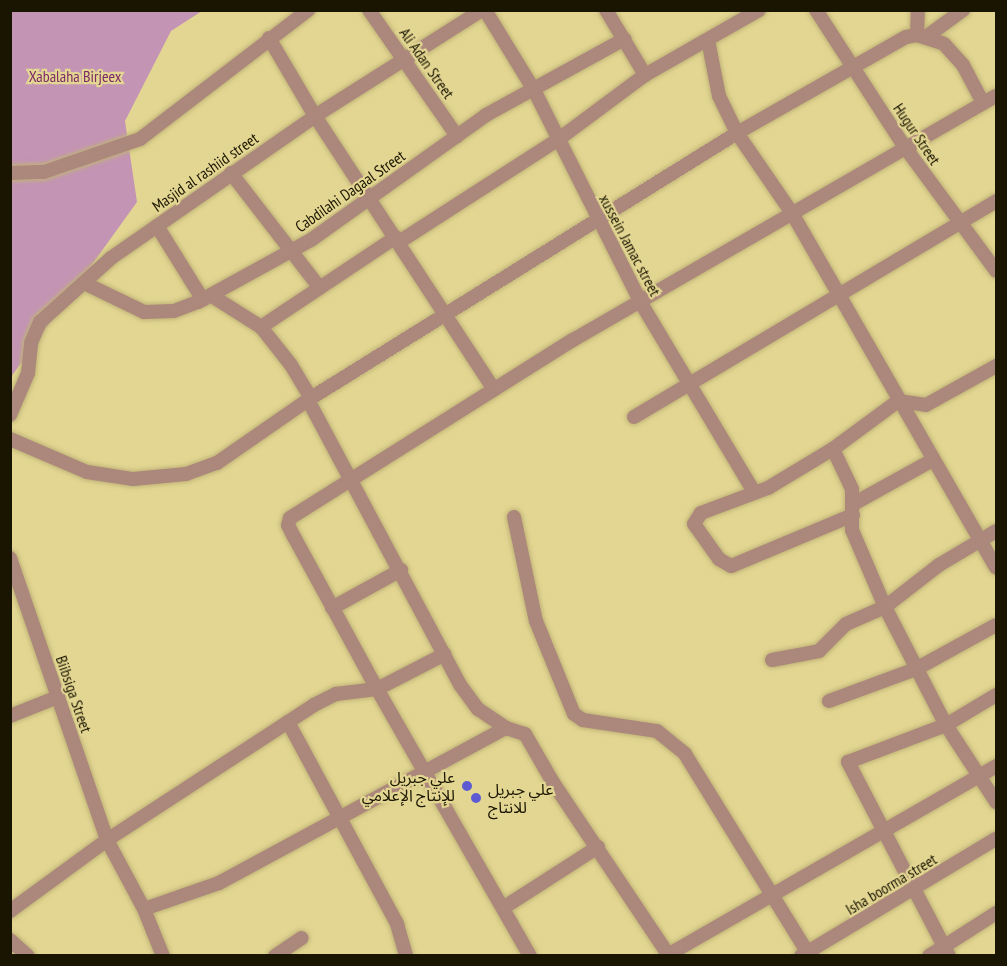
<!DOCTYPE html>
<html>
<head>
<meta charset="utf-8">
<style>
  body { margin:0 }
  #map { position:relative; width:1007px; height:966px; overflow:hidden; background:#e3d692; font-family:"PT Sans Narrow","Noto Sans Arabic",sans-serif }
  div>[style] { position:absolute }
  .green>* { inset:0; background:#c494b4 }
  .roads { filter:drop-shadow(0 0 2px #bfb378) drop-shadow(0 0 2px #bfb378) }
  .street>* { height:14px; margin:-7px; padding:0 7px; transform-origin:7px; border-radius:7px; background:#ac877b }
  .dots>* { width:16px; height:16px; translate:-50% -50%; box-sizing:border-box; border:3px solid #e3d692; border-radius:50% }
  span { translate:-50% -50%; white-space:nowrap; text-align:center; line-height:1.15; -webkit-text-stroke:4.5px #e3d692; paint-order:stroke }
  .street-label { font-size:16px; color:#1a1500 }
  .park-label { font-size:16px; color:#7d2967 }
  .poi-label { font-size:16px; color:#1a1500 }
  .right { translate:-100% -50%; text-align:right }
  .left { translate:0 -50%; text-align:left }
  .frame { position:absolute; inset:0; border:12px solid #1a1500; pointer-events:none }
</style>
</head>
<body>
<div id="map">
  <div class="green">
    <i style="clip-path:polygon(11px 11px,202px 11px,171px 31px,125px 121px,137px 202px,11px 377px)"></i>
  </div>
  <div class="roads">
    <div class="street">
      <i style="left:369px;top:10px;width:154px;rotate:55.1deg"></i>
      <i style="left:485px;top:10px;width:94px;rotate:58.5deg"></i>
      <i style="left:534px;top:90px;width:238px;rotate:63.3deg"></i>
      <i style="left:641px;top:303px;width:218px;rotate:59.1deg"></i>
      <i style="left:606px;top:10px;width:76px;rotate:59deg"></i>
      <i style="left:816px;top:10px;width:162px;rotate:57.1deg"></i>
      <i style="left:904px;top:146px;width:155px;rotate:53.6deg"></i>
      <i style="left:917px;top:35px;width:25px;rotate:-88deg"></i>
      <i style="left:926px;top:37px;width:46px;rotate:-36.1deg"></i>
      <i style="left:269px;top:38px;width:91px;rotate:59.5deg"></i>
      <i style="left:315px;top:116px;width:327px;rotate:56.8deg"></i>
      <i style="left:708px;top:40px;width:57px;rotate:78.9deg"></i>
      <i style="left:719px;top:96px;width:41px;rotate:64.1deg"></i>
      <i style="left:737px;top:133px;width:97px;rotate:55.5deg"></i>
      <i style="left:792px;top:213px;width:409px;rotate:60.1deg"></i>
      <i style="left:10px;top:173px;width:34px;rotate:-2deg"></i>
      <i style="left:44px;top:172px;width:102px;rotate:-19deg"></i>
      <i style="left:140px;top:139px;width:212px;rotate:-37.5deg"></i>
      <i style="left:231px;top:173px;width:145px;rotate:52.3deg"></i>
      <i style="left:157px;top:226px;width:87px;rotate:58.1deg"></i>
      <i style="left:399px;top:242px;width:190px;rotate:-32.8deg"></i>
      <i style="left:559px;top:139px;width:107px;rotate:-36.7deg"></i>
      <i style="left:645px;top:75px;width:131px;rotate:-29.7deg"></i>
      <i style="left:84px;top:283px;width:67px;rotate:25.8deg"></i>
      <i style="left:144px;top:312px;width:30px;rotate:-2deg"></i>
      <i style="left:174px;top:311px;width:26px;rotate:-21deg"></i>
      <i style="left:198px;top:302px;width:129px;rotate:-28.8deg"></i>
      <i style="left:311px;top:240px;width:215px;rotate:-35.5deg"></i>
      <i style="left:486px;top:115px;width:158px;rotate:-28.8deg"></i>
      <i style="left:212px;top:296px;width:58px;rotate:32.3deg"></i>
      <i style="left:261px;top:327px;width:48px;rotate:51.7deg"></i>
      <i style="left:291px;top:365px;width:39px;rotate:59deg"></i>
      <i style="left:261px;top:327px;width:162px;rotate:-33.7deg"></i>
      <i style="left:308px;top:400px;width:324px;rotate:61.9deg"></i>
      <i style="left:461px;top:686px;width:29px;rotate:54deg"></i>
      <i style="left:478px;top:709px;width:34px;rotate:34deg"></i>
      <i style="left:506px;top:728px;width:20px;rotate:18deg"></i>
      <i style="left:525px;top:734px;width:58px;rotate:59.9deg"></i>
      <i style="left:554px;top:784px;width:207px;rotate:56.2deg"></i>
      <i style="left:10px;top:415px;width:46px;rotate:-66.8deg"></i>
      <i style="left:28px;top:373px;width:30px;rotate:-84deg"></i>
      <i style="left:31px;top:343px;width:23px;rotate:-67deg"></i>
      <i style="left:40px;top:322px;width:96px;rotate:-42deg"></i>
      <i style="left:111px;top:258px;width:249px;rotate:-34.8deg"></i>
      <i style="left:315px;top:116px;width:198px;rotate:-32.4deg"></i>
      <i style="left:634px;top:417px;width:422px;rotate:-30.8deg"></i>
      <i style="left:10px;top:439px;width:84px;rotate:23.2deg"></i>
      <i style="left:87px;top:472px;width:47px;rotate:8.7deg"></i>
      <i style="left:133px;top:479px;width:53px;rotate:-5.4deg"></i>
      <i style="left:186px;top:474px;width:33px;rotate:-20deg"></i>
      <i style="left:217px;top:463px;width:114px;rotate:-34.7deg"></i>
      <i style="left:311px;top:398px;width:502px;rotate:-31.88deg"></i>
      <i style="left:737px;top:133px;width:194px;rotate:-29.6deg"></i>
      <i style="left:906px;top:37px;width:11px;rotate:-10deg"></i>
      <i style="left:917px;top:35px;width:28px;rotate:18deg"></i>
      <i style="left:944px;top:44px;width:28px;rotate:48deg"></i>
      <i style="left:963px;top:65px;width:43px;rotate:62.2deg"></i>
      <i style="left:833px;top:449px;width:44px;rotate:64.6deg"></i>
      <i style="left:852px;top:489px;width:41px;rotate:90deg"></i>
      <i style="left:852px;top:530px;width:84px;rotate:66.8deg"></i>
      <i style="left:885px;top:607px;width:133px;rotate:62.7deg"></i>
      <i style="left:946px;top:725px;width:92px;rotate:57deg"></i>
      <i style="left:855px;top:503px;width:89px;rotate:-28.9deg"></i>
      <i style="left:853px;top:515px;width:132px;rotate:157.3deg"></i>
      <i style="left:731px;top:566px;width:14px;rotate:-150deg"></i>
      <i style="left:719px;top:559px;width:43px;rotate:-125.5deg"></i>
      <i style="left:694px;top:524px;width:13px;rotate:-58deg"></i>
      <i style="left:701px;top:513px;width:72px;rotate:-20.5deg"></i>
      <i style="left:768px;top:488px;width:76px;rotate:-31deg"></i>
      <i style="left:833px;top:449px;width:81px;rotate:-36.4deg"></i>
      <i style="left:898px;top:401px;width:28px;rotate:8deg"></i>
      <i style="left:926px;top:405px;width:80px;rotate:-29.1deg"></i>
      <i style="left:514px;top:517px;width:106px;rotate:78.1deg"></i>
      <i style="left:536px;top:621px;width:100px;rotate:67.8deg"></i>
      <i style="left:574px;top:714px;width:11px;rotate:34deg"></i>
      <i style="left:583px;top:720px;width:75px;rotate:8.5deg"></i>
      <i style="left:657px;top:731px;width:36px;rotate:39deg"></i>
      <i style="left:685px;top:754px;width:238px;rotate:58.3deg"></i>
      <i style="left:10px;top:558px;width:298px;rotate:71deg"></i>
      <i style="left:107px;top:840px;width:78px;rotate:61.8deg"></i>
      <i style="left:144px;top:909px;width:51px;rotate:68deg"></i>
      <i style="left:332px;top:608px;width:79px;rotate:-28.8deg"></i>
      <i style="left:772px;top:660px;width:48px;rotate:-10.8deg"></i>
      <i style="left:819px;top:651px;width:38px;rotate:-45deg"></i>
      <i style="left:846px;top:624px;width:43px;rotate:-23.6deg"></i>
      <i style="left:885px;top:607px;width:68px;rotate:-37.9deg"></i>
      <i style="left:939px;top:565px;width:66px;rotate:-30.8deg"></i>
      <i style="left:829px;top:701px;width:93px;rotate:-20.2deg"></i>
      <i style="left:916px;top:669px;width:91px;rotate:-28.8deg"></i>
      <i style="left:10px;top:716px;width:52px;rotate:-21.6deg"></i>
      <i style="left:288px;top:722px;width:230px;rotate:61.6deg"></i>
      <i style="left:397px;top:924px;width:33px;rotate:74deg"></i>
      <i style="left:503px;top:908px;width:113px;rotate:-32.7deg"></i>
      <i style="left:144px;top:909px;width:79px;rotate:-19.1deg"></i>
      <i style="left:219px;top:883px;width:326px;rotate:-28.4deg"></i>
      <i style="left:10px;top:911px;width:120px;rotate:-36.2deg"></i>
      <i style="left:107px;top:840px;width:247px;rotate:-33.1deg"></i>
      <i style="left:314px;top:705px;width:25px;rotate:-27deg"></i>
      <i style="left:336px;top:694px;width:41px;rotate:-7deg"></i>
      <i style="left:377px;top:689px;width:76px;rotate:-27.2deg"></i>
      <i style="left:10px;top:940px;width:24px;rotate:42deg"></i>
      <i style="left:275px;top:956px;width:32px;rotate:-34deg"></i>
      <i style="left:530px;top:956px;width:308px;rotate:-119.8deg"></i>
      <i style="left:377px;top:689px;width:173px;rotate:-118.6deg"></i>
      <i style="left:294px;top:537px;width:13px;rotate:-117deg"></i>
      <i style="left:288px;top:525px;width:7px;rotate:-74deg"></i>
      <i style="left:290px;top:518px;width:334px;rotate:-32.2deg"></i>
      <i style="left:573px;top:340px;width:488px;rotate:-30deg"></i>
      <i style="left:666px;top:956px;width:381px;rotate:-29.9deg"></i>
      <i style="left:801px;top:956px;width:227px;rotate:-31deg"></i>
      <i style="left:929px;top:956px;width:80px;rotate:-32.7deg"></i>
      <i style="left:949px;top:956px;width:219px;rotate:-117.5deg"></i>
      <i style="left:848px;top:762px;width:105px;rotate:-20.7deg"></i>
      <i style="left:946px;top:725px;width:58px;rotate:-31deg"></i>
    </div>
  </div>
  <div class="dots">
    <i style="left:467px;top:786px;background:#5d5ad3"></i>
    <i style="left:476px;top:798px;background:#5d5ad3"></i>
  </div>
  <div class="street-label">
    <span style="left:427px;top:63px;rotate:55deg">Ali Adan Street</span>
    <span style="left:917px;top:134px;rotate:56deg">Hugur Street</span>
    <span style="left:205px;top:172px;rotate:-35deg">Masjid al rashiid street</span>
    <span style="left:350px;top:191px;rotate:-35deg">Cabdilahi Dagaal Street</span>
    <span style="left:630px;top:245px;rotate:62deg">xussein Jamac street</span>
    <span style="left:74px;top:694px;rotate:71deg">Biibsiga Street</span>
    <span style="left:891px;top:884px;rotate:-31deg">Isha boorma street</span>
  </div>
  <div class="park-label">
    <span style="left:75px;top:76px">Xabalaha Birjeex</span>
  </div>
  <div class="poi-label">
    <span class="right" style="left:455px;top:786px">علي جبريل<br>للإنتاج الإعلامي</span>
    <span class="left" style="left:488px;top:798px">علي جبريل<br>للانتاج</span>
  </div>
  <div class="frame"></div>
</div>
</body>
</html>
